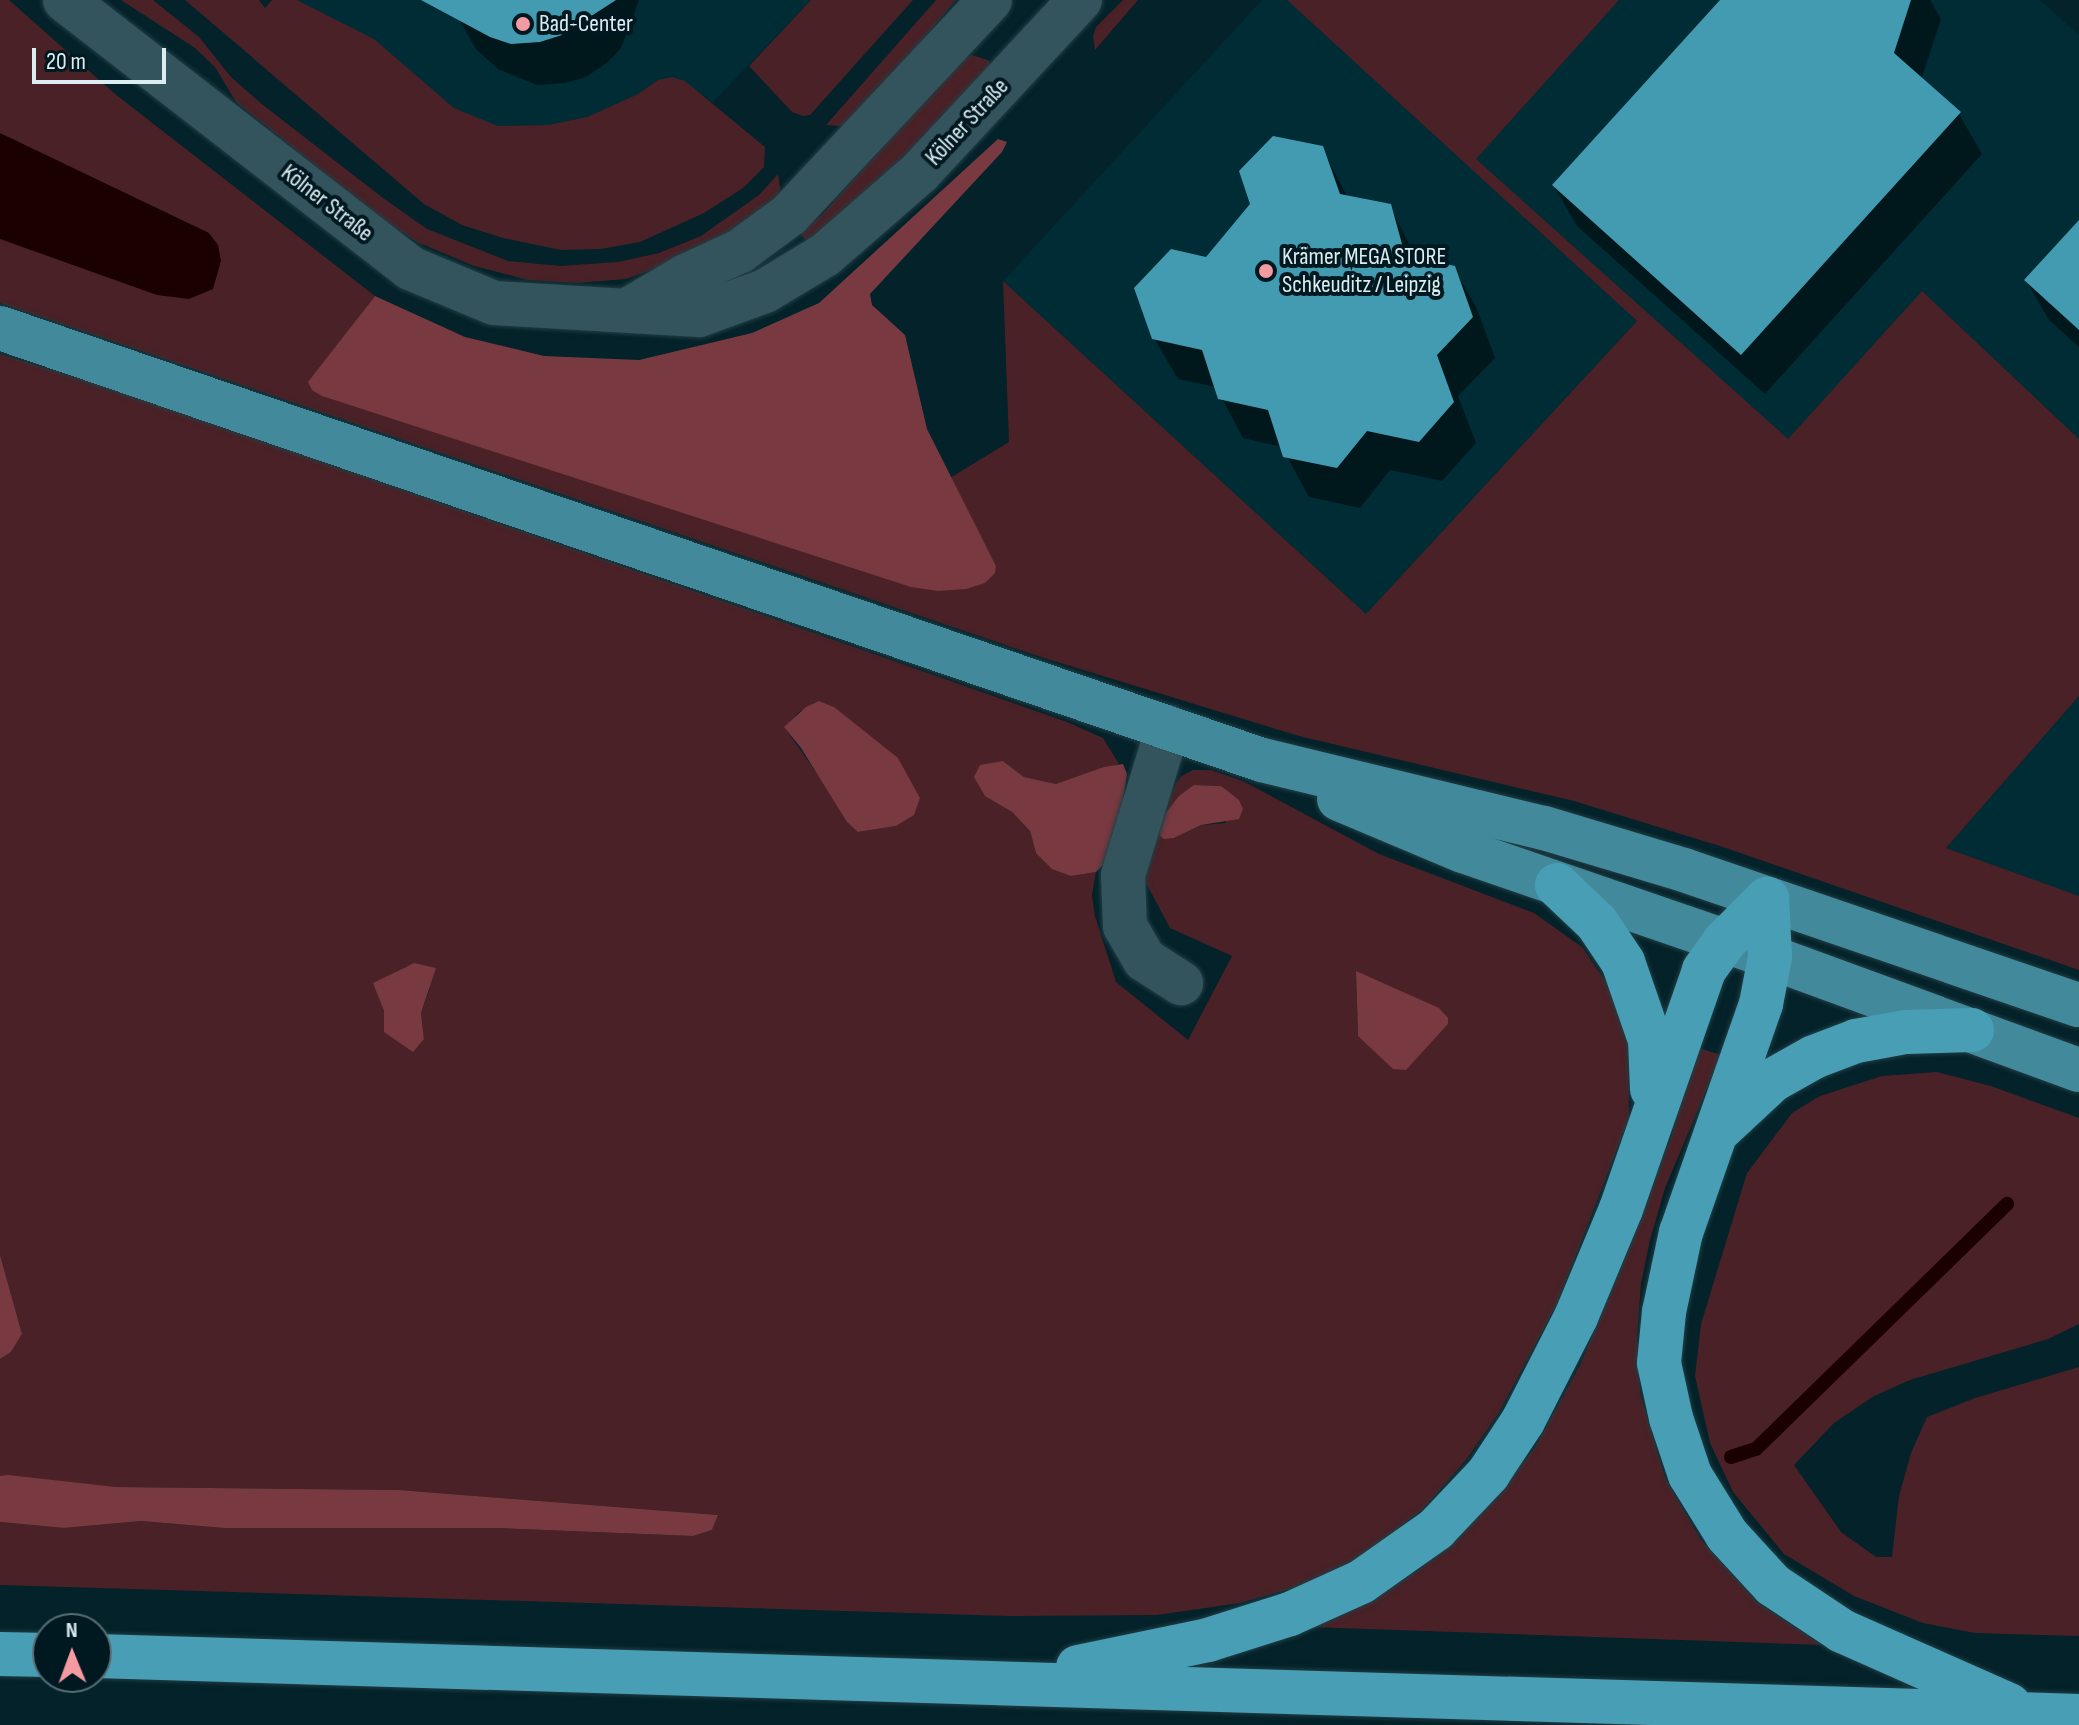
<!DOCTYPE html>
<html>
<head>
<meta charset="utf-8">
<style>
  body { margin:0 }
  #map { position:relative; width:2079px; height:1725px; overflow:hidden; background:#032229; font-family:"Sofia Sans Condensed",sans-serif }
  div>[style] { position:absolute }
  .built>* { inset:0; background:#002c36 }
  .green>* { inset:0; background:#4a2126 }
  .forest>* { inset:0; background:#783940 }
  .water>* { inset:0; background:#1b0001 }
  .shadow>* { inset:0; background:#0007 }
  .stream>* { height:14px; margin:-7px; padding:0 7px; transform-origin:7px; border-radius:7px; background:#1b0001 }
  .building>* { inset:0; background:#439bb1 }
  .roads { filter:drop-shadow(0 0 2px #213e45) drop-shadow(0 0 2px #213e45) }
  .minor>* { height:44px; margin:-22px; padding:0 22px; transform-origin:22px; border-radius:22px; background:#34545d }
  .major>* { height:44px; margin:-22px; padding:0 22px; transform-origin:22px; border-radius:22px; background:#43899c }
  .highway>* { height:44px; margin:-22px; padding:0 22px; transform-origin:22px; border-radius:22px; background:#489fb5 }
  .dots>* { width:22px; height:22px; translate:-50% -50%; box-sizing:border-box; border:4px solid #001820; border-radius:50% }
  span { translate:-50% -50%; white-space:nowrap; text-align:center; line-height:1.15; -webkit-text-stroke:8px #001820; paint-order:stroke }
  .poi-label { font-size:24px; color:#dcedf2 }
  .left { translate:0 -50%; text-align:left }
  .street-label { font-size:24px; color:#dcedf2 }
  .north { position:absolute; left:32px; top:1613px; width:80px; height:80px; box-sizing:border-box; background:#001820; border:2px solid #586d74; border-radius:50%; rotate:359deg; font-size:22px; font-weight:700; line-height:32px; text-align:center; color:#dcedf2 }
  .north::after { content:''; display:block; margin:auto; width:28px; height:36px; background:#f49aa1; clip-path:polygon(50% 0,100% 100%,50% 72%,0 100%) }
  .scale { position:absolute; left:32px; top:48px; width:134px; height:36px; box-sizing:border-box; border:4px solid #dcedf2; border-top:0; padding-left:10px; font-size:24px; line-height:28px; white-space:nowrap; color:#dcedf2; -webkit-text-stroke:6px #001820; paint-order:stroke }
</style>
</head>
<body>
<div id="map">
  <div class="built">
    <i style="clip-path:polygon(297px 0,811px 0,712px 103px,705px 96px,658px 80px,638px 94px,587px 117px,548px 125px,498px 126px,454px 108px,374px 39px)"></i>
    <i style="clip-path:polygon(1262px 0,1287px 0,1637px 321px,1366px 614px,1003px 281px)"></i>
    <i style="clip-path:polygon(1619px 0,2040px 0,2079px 35px,2079px 439px,1922px 291px,1788px 440px,1475px 159px)"></i>
    <i style="clip-path:polygon(2079px 696px,2079px 896px,1946px 848px)"></i>
  </div>
  <div class="green">
    <i style="clip-path:polygon(0 0,9px 0,115px 94px,375px 296px,309px 382px,996px 566px,950px 478px,1009px 442px,1003px 281px,1366px 614px,1637px 321px,1287px 0,1619px 0,1476px 159px,1788px 439px,1922px 291px,2079px 439px,2079px 696px,1946px 848px,2079px 896px,2079px 970px,1723px 847px,1574px 801px,1299px 736px,1044px 658px,0 303px)"></i>
    <i style="clip-path:polygon(121px 0,153px 0,199px 37px,231px 77px,263px 105px,383px 198px,427px 229px,508px 261px,561px 266px,618px 262px,659px 253px,701px 236px,759px 195px,778px 174px,781px 195px,712px 248px,626px 279px,577px 283px,528px 280px,474px 266px,417px 242px,373px 213px,236px 102px,215px 67px,195px 48px)"></i>
    <i style="clip-path:polygon(185px 0,259px 0,265px 8px,272px 0,297px 0,374px 39px,454px 108px,498px 126px,548px 125px,587px 117px,638px 94px,658px 80px,672px 77px,685px 81px,765px 147px,764px 167px,743px 188px,704px 213px,640px 242px,601px 249px,561px 250px,503px 238px,462px 225px,424px 204px)"></i>
    <i style="clip-path:polygon(811px 0,913px 0,810px 115px,803px 116px,792px 112px,749px 66px)"></i>
    <i style="clip-path:polygon(936px 0,956px 0,849px 127px,826px 125px)"></i>
    <i style="clip-path:polygon(1123px 0,1138px 0,1095px 50px,1093px 36px,1096px 27px)"></i>
    <i style="clip-path:polygon(972px 55px,988px 60px,992px 66px,990px 76px,813px 241px,807px 241px,801px 235px,805px 224px,820px 217px,962px 59px)"></i>
    <i style="clip-path:polygon(evenodd,0 354px,112px 389px,754px 612px,1067px 722px,1103px 738px,1119px 764px,1056px 784px,1024px 777px,1003px 761px,986px 796px,1012px 812px,1030px 831px,1036px 853px,1071px 876px,1096px 872px,1092px 895px,1095px 916px,1116px 982px,1188px 1040px,1232px 956px,1170px 928px,1139px 870px,1161px 810px,1180px 777px,1193px 770px,1211px 770px,1245px 782px,1379px 854px,1534px 913px,1582px 947px,1612px 991px,1628px 1030px,1629px 1118px,1557px 1304px,1498px 1414px,1466px 1460px,1422px 1510px,1358px 1559px,1297px 1587px,1240px 1603px,1157px 1615px,1008px 1616px,0 1585px,0 1522px,64px 1528px,141px 1521px,224px 1528px,495px 1528px,693px 1536px,712px 1530px,718px 1515px,399px 1490px,116px 1487px,0 1476px,0 1359px,11px 1352px,22px 1334px,0 1255px,0 354px,819px 701px,834px 707px,896px 826px,858px 832px,785px 728px,799px 712px,819px 701px,0 354px,1194px 785px,1221px 786px,1226px 823px,1201px 825px,1174px 838px,1194px 785px,0 354px,407px 966px,430px 988px,421px 1013px,424px 1039px,384px 1032px,384px 1011px,374px 983px,407px 966px,0 354px,1356px 972px,1448px 1024px,1405px 1070px,1358px 1036px,1356px 972px)"></i>
    <i style="clip-path:polygon(1696px 1047px,1721px 1055px,1665px 1188px,1650px 1240px,1641px 1284px,1637px 1334px,1640px 1393px,1665px 1478px,1701px 1540px,1757px 1602px,1822px 1645px,1310px 1627px,1365px 1603px,1417px 1571px,1459px 1537px,1500px 1493px,1535px 1447px,1580px 1365px,1611px 1291px,1671px 1137px)"></i>
    <i style="clip-path:polygon(1937px 1072px,1991px 1086px,2079px 1118px,2079px 1324px,2048px 1339px,1910px 1380px,1874px 1396px,1834px 1423px,1794px 1465px,1841px 1532px,1876px 1557px,1892px 1557px,1899px 1496px,1911px 1453px,1927px 1417px,1975px 1398px,2079px 1367px,2079px 1636px,1975px 1633px,1923px 1623px,1854px 1596px,1784px 1554px,1733px 1492px,1710px 1443px,1695px 1376px,1701px 1324px,1747px 1173px,1792px 1113px,1820px 1096px,1882px 1076px)"></i>
  </div>
  <div class="forest">
    <i style="clip-path:polygon(998px 139px,1007px 142px,1002px 152px,870px 294px,872px 305px,905px 335px,927px 429px,996px 566px,995px 573px,985px 583px,966px 589px,938px 591px,911px 587px,322px 396px,312px 390px,308px 382px,375px 296px,465px 337px,544px 356px,639px 360px,752px 333px,819px 303px)"></i>
    <i style="clip-path:polygon(819px 701px,834px 707px,898px 758px,920px 798px,914px 815px,896px 826px,858px 832px,847px 822px,801px 748px,784px 727px,806px 707px)"></i>
    <i style="clip-path:polygon(1003px 761px,1024px 777px,1056px 784px,1104px 767px,1123px 764px,1127px 774px,1115px 853px,1096px 872px,1071px 876px,1052px 869px,1036px 853px,1030px 831px,1012px 812px,985px 796px,974px 777px,980px 765px)"></i>
    <i style="clip-path:polygon(1194px 785px,1221px 786px,1239px 800px,1243px 809px,1239px 819px,1201px 825px,1174px 838px,1164px 839px,1159px 835px,1164px 815px,1179px 796px)"></i>
    <i style="clip-path:polygon(414px 963px,436px 968px,421px 1013px,424px 1039px,413px 1052px,384px 1032px,384px 1011px,373px 983px)"></i>
    <i style="clip-path:polygon(1356px 971px,1439px 1008px,1448px 1018px,1448px 1024px,1406px 1070px,1393px 1069px,1358px 1036px)"></i>
    <i style="clip-path:polygon(0 1255px,22px 1334px,11px 1352px,0 1359px)"></i>
    <i style="clip-path:polygon(8px 1475px,116px 1487px,399px 1490px,718px 1515px,712px 1530px,693px 1536px,495px 1528px,224px 1528px,141px 1521px,64px 1528px,0 1522px,0 1476px)"></i>
  </div>
  <div class="water">
    <i style="clip-path:polygon(0 133px,209px 233px,218px 245px,221px 261px,213px 289px,189px 299px,157px 295px,0 239px)"></i>
  </div>
  <div class="shadow">
    <i style="clip-path:polygon(448px 0,639px 0,621px 48px,608px 62px,586px 77px,565px 83px,537px 85px,498px 69px,476px 49px)"></i>
    <i style="clip-path:polygon(1722px 0,1930px 0,1941px 19px,1921px 80px,1959px 114px,1982px 154px,1765px 394px,1577px 226px,1554px 186px)"></i>
    <i style="clip-path:polygon(1322px 148px,1348px 198px,1390px 206px,1417px 260px,1454px 268px,1477px 309px,1495px 358px,1458px 396px,1476px 443px,1442px 481px,1390px 470px,1360px 508px,1309px 497px,1282px 447px,1243px 438px,1216px 387px,1178px 379px,1154px 338px)"></i>
    <i style="clip-path:polygon(2079px 223px,2079px 347px,2049px 320px,2026px 280px)"></i>
  </div>
  <div class="stream">
    <i style="left:1731px;top:1457px;width:26px;rotate:-18deg"></i>
    <i style="left:1756px;top:1449px;width:351px;rotate:-44.3deg"></i>
  </div>
  <div class="building">
    <i style="clip-path:polygon(421px 0,616px 0,562px 35px,540px 42px,511px 44px,490px 37px)"></i>
    <i style="clip-path:polygon(1720px 0,1911px 0,1894px 53px,1961px 112px,1741px 355px,1552px 185px)"></i>
    <i style="clip-path:polygon(1273px 136px,1323px 146px,1340px 194px,1391px 204px,1405px 255px,1455px 266px,1473px 317px,1437px 355px,1454px 402px,1419px 442px,1367px 431px,1337px 468px,1283px 457px,1268px 410px,1218px 399px,1202px 350px,1152px 339px,1134px 288px,1171px 249px,1206px 257px,1250px 204px,1239px 171px)"></i>
    <i style="clip-path:polygon(2079px 220px,2079px 330px,2024px 280px)"></i>
  </div>
  <div class="roads">
    <div class="minor">
      <i style="left:65px;top:0;width:437px;rotate:37.8deg"></i>
      <i style="left:410px;top:268px;width:91px;rotate:22.6deg"></i>
      <i style="left:494px;top:303px;width:205px;rotate:3.4deg"></i>
      <i style="left:699px;top:315px;width:70px;rotate:-20deg"></i>
      <i style="left:765px;top:291px;width:70px;rotate:-31deg"></i>
      <i style="left:825px;top:255px;width:126px;rotate:-41.1deg"></i>
      <i style="left:920px;top:172px;width:235px;rotate:-47.1deg"></i>
      <i style="left:628px;top:310px;width:67px;rotate:-30.4deg"></i>
      <i style="left:686px;top:276px;width:60px;rotate:-24.8deg"></i>
      <i style="left:740px;top:251px;width:61px;rotate:-36.3deg"></i>
      <i style="left:789px;top:215px;width:294px;rotate:-46.9deg"></i>
      <i style="left:1168px;top:727px;width:155px;rotate:106.9deg"></i>
      <i style="left:1123px;top:875px;width:51px;rotate:87.8deg"></i>
      <i style="left:1125px;top:926px;width:39px;rotate:60deg"></i>
      <i style="left:1145px;top:960px;width:43px;rotate:32.6deg"></i>
    </div>
    <div class="major">
      <i style="left:0;top:328px;width:1334px;rotate:18.9deg"></i>
      <i style="left:1262px;top:760px;width:290px;rotate:13.6deg"></i>
      <i style="left:1544px;top:828px;width:146px;rotate:16.7deg"></i>
      <i style="left:1684px;top:870px;width:417px;rotate:18.9deg"></i>
      <i style="left:1339px;top:799px;width:134px;rotate:22.8deg"></i>
      <i style="left:1463px;top:851px;width:325px;rotate:19deg"></i>
      <i style="left:1770px;top:957px;width:329px;rotate:20.1deg"></i>
    </div>
    <div class="highway">
      <i style="left:1557px;top:885px;width:55px;rotate:43.5deg"></i>
      <i style="left:1597px;top:923px;width:47px;rotate:56.3deg"></i>
      <i style="left:1623px;top:962px;width:83px;rotate:70.9deg"></i>
      <i style="left:1650px;top:1040px;width:49px;rotate:87.7deg"></i>
      <i style="left:1767px;top:899px;width:58px;rotate:87deg"></i>
      <i style="left:1770px;top:957px;width:48px;rotate:100.8deg"></i>
      <i style="left:1761px;top:1004px;width:242px;rotate:109.3deg"></i>
      <i style="left:1681px;top:1232px;width:82px;rotate:102deg"></i>
      <i style="left:1664px;top:1312px;width:51px;rotate:95.6deg"></i>
      <i style="left:1659px;top:1363px;width:56px;rotate:77.7deg"></i>
      <i style="left:1671px;top:1418px;width:60px;rotate:71.6deg"></i>
      <i style="left:1690px;top:1475px;width:70px;rotate:58.3deg"></i>
      <i style="left:1727px;top:1535px;width:68px;rotate:47.4deg"></i>
      <i style="left:1773px;top:1585px;width:83px;rotate:33.7deg"></i>
      <i style="left:1842px;top:1631px;width:183px;rotate:23.9deg"></i>
      <i style="left:1719px;top:1130px;width:74px;rotate:-42.8deg"></i>
      <i style="left:1773px;top:1080px;width:47px;rotate:-29.3deg"></i>
      <i style="left:1814px;top:1057px;width:45px;rotate:-20.9deg"></i>
      <i style="left:1856px;top:1041px;width:51px;rotate:-10.2deg"></i>
      <i style="left:1906px;top:1032px;width:66px;rotate:-1.7deg"></i>
      <i style="left:0;top:1654px;width:48px;rotate:1.2deg"></i>
      <i style="left:96px;top:1656px;width:1984px;rotate:1.73deg"></i>
      <i style="left:1078px;top:1667px;width:133px;rotate:-11.7deg"></i>
      <i style="left:1208px;top:1640px;width:86px;rotate:-17.6deg"></i>
      <i style="left:1290px;top:1614px;width:78px;rotate:-24.3deg"></i>
      <i style="left:1361px;top:1582px;width:92px;rotate:-35.2deg"></i>
      <i style="left:1436px;top:1529px;width:76px;rotate:-46.6deg"></i>
      <i style="left:1488px;top:1474px;width:64px;rotate:-56.6deg"></i>
      <i style="left:1523px;top:1421px;width:117px;rotate:-63deg"></i>
      <i style="left:1576px;top:1317px;width:117px;rotate:-67.4deg"></i>
      <i style="left:1621px;top:1209px;width:253px;rotate:-70.8deg"></i>
      <i style="left:1704px;top:970px;width:34px;rotate:-54deg"></i>
      <i style="left:1724px;top:942px;width:61px;rotate:-45deg"></i>
    </div>
  </div>
  <div class="dots">
    <i style="left:523px;top:24px;background:#f49aa1"></i>
    <i style="left:1266px;top:271px;background:#f49aa1"></i>
  </div>
  <div class="poi-label">
    <span class="left" style="left:539px;top:24px">Bad-Center</span>
    <span class="left" style="left:1282px;top:271px">Krämer MEGA STORE<br>Schkeuditz / Leipzig</span>
  </div>
  <div class="street-label">
    <span style="left:967px;top:122px;rotate:-47deg">Kölner Straße</span>
    <span style="left:327px;top:203px;rotate:38deg">Kölner Straße</span>
  </div>
  <div class="north">N</div>
  <div class="scale">20 m</div>
</div>
</body>
</html>
